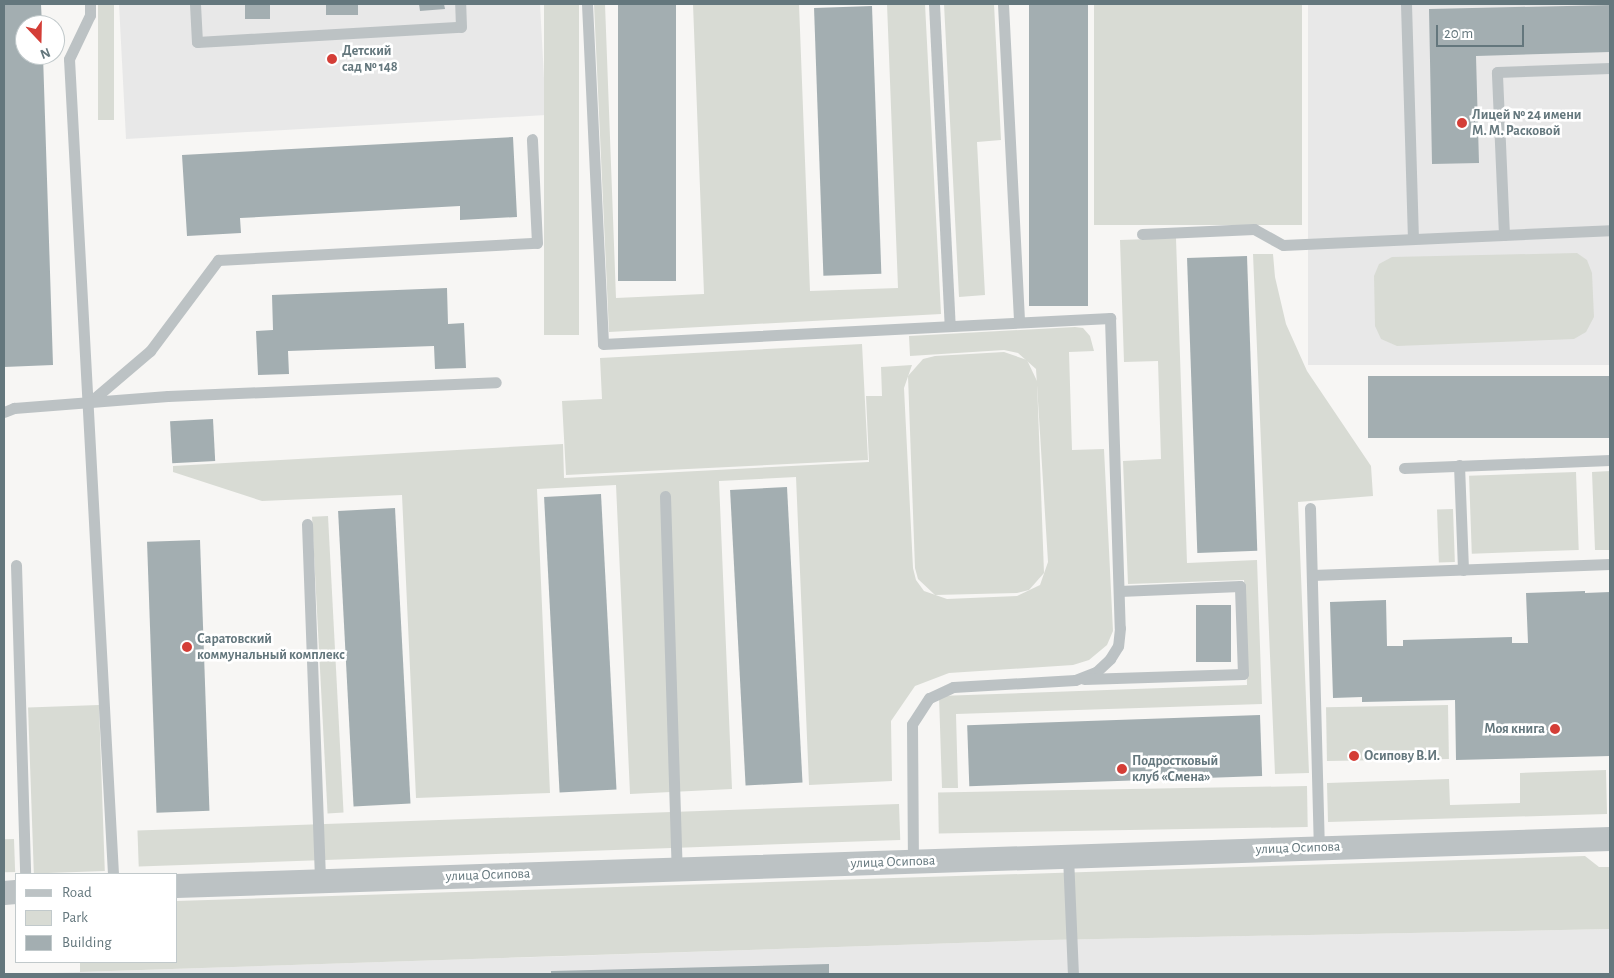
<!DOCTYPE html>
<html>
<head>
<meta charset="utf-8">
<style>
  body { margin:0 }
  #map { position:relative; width:1614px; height:978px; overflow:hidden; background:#f7f6f4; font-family:"Alegreya Sans",sans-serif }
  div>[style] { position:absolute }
  .built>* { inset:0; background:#e8e8e8; transform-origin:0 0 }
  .green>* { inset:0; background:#d8dbd4; transform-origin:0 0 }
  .building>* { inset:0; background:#a3aeb1; transform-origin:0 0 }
  .service>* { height:11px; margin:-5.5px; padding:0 5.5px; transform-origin:5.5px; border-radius:5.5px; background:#bcc2c4 }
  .minor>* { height:24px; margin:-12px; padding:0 12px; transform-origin:12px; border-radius:12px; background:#bcc2c4 }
  .dots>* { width:14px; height:14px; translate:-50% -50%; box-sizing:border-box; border:2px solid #fff; border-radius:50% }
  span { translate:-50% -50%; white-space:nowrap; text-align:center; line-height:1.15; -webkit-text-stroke:5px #fff; paint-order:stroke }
  .poi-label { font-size:14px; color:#64777d; font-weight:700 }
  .left { translate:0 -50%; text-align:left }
  .right { translate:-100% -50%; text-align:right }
  .street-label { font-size:14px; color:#64777d }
  .frame { position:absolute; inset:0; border:5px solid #64777d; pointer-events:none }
  .legend { position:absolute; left:15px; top:873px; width:162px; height:90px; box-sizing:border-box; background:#fff; border:1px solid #c1c9cb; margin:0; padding:6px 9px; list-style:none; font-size:15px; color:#64777d }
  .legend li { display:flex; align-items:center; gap:10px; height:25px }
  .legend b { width:25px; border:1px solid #c1c9cb }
  .north { position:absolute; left:15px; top:15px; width:50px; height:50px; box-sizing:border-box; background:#fff; border:1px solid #c1c9cb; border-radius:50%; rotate:159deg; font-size:14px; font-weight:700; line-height:20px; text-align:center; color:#64777d }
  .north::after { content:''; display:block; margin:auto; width:18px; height:22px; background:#d43e37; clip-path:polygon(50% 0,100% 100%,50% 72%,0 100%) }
  .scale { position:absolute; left:1436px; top:25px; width:88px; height:22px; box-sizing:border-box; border:2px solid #64777d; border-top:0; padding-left:6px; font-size:15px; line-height:18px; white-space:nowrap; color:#64777d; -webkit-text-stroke:4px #fff; paint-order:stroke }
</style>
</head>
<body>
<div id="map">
  <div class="built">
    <i style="clip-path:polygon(119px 4px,540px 4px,546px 115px,126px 139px)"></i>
    <i style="left:1308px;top:4px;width:302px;height:361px"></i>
    <i style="clip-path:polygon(1610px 929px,1610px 974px,21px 974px,1048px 940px)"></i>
  </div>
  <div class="green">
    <i style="left:98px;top:4px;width:16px;height:116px"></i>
    <i style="left:544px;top:4px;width:35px;height:331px"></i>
    <i style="clip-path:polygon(594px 4px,605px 4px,616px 298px,704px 294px,693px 4px,799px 4px,810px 291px,898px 288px,887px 4px,925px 4px,941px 314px,609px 332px)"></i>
    <i style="clip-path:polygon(944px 4px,994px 4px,1001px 140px,977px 142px,985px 295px,959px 297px)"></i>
    <i style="left:1094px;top:4px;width:208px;height:221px"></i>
    <i style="clip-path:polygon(1176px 238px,1187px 563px,1257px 560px,1262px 704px,956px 714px,958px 788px,942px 788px,939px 696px,1247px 685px,1244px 580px,1128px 584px,1123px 461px,1161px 459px,1158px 361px,1124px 362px,1120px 240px)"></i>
    <i style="clip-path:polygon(1577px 253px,1587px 260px,1592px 273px,1594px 317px,1586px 332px,1574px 339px,1397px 346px,1381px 339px,1375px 326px,1374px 276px,1379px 264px,1392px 257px)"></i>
    <i style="clip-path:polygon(1253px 254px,1273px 254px,1275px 277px,1286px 324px,1307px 371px,1371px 466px,1373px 496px,1298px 502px,1309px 773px,1275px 774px)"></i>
    <i style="clip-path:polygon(1075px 327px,1083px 328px,1090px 336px,1094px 351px,1069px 352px,1072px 450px,1104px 449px,1113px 631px,1107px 645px,1089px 660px,1073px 665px,949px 673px,915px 686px,891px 721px,892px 781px,809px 785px,796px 477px,719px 481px,732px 789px,630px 794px,616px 485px,537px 489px,550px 793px,416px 798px,402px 495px,262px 501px,173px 472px,173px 466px,563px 444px,564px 478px,869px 462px,866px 396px,882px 396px,881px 367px,912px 365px,904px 388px,913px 568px,916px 580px,924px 591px,947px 599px,1017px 596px,1040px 585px,1048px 562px,1036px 369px,1018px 353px,1004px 350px,910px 356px,909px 336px)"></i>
    <i style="clip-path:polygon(862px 344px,868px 460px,566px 475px,562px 401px,602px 399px,600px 358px)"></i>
    <i style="clip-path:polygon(1004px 352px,1027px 360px,1037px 381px,1044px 573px,1029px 590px,1017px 593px,935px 595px,918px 579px,915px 568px,908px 376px,923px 359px,935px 356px)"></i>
    <i style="clip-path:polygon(1610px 471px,1610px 550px,1595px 550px,1592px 472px)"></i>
    <i style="left:1576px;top:472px;width:78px;height:107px;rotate:88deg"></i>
    <i style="left:1453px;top:509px;width:53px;height:16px;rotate:88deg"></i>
    <i style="left:328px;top:516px;width:297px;height:16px;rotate:87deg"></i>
    <i style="left:99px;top:705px;width:166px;height:71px;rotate:88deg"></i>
    <i style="left:1448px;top:705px;width:54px;height:122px;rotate:89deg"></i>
    <i style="clip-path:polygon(1606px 770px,1607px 814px,1328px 822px,1327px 783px,1449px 779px,1450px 805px,1520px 803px,1520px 773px)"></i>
    <i style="left:1307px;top:786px;width:41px;height:369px;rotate:89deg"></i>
    <i style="left:899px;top:804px;width:36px;height:762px;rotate:88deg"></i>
    <i style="left:14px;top:839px;width:33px;height:10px;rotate:88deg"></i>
    <i style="clip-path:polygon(1585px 856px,1599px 867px,1610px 867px,1610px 929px,1048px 940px,80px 972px,80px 962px,176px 962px,176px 901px)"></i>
  </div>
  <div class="building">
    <i style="clip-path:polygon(4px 4px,41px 4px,42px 25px,25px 25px,25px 55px,43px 55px,53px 365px,4px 367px)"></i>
    <i style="left:245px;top:4px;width:25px;height:15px"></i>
    <i style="left:326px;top:4px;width:32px;height:11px"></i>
    <i style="clip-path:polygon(419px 4px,444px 4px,445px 9px,420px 11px)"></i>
    <i style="left:618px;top:4px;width:58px;height:277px"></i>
    <i style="left:1029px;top:4px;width:59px;height:302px"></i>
    <i style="clip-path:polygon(1610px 5px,1610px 52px,1476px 56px,1479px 163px,1432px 164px,1429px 9px)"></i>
    <i style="left:872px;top:6px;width:268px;height:58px;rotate:88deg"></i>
    <i style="clip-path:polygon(513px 137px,517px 217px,460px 220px,460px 206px,240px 218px,241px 233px,187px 236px,182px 155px)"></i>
    <i style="left:1247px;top:256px;width:295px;height:60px;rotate:88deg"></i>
    <i style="clip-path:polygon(447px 288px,448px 324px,464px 323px,466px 368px,435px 369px,434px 346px,288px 351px,289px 374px,258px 375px,256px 331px,273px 330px,272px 295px)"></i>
    <i style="left:1610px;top:376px;width:62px;height:242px;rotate:90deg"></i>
    <i style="left:213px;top:419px;width:42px;height:43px;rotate:87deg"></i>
    <i style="left:787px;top:487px;width:296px;height:57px;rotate:87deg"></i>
    <i style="left:601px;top:494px;width:296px;height:57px;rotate:87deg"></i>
    <i style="left:395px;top:508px;width:296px;height:57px;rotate:87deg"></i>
    <i style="left:200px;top:540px;width:271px;height:53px;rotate:88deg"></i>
    <i style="clip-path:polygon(1585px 591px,1585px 593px,1610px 592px,1610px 756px,1456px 760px,1455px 700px,1362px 702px,1362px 697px,1333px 698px,1330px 602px,1386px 600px,1387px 646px,1403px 646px,1403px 640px,1512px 637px,1512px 643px,1528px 643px,1526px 593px)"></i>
    <i style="left:1196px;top:605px;width:35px;height:57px"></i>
    <i style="left:1260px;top:715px;width:61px;height:293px;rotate:88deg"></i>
    <i style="clip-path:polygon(829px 964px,829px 974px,551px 974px,551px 971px)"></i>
  </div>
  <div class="service">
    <i style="left:90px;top:4px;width:11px;rotate:90deg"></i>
    <i style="left:90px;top:15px;width:49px;rotate:115.5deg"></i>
    <i style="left:69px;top:59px;width:816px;rotate:86.91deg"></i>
    <i style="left:195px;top:4px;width:38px;rotate:87deg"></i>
    <i style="left:197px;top:42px;width:264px;rotate:-3.3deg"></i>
    <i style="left:461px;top:27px;width:23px;rotate:-92deg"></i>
    <i style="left:587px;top:4px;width:340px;rotate:87.3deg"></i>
    <i style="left:603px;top:344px;width:508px;rotate:-2.94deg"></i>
    <i style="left:1110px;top:318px;width:310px;rotate:88.2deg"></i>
    <i style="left:1120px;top:628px;width:18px;rotate:96deg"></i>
    <i style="left:1118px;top:646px;width:15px;rotate:122deg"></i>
    <i style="left:1110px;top:659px;width:19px;rotate:137deg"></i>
    <i style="left:1096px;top:672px;width:22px;rotate:159deg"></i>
    <i style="left:1075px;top:680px;width:122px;rotate:176.7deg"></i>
    <i style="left:953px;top:687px;width:26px;rotate:155deg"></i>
    <i style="left:929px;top:698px;width:31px;rotate:123deg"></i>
    <i style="left:912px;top:724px;width:137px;rotate:89.6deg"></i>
    <i style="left:934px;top:4px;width:322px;rotate:87.2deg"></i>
    <i style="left:1003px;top:4px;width:318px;rotate:87.1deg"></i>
    <i style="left:1406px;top:4px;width:235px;rotate:88.3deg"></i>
    <i style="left:1142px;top:234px;width:112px;rotate:-2.6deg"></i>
    <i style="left:1254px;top:229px;width:33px;rotate:29deg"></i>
    <i style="left:1283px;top:245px;width:327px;rotate:-2.6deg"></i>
    <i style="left:1504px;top:235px;width:163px;rotate:-92.5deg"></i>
    <i style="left:1497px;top:72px;width:113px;rotate:-2deg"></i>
    <i style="left:90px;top:402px;width:79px;rotate:-40.4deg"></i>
    <i style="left:150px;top:351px;width:114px;rotate:-53.2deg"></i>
    <i style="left:218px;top:260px;width:319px;rotate:-3.1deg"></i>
    <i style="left:537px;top:243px;width:104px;rotate:-92.8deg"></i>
    <i style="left:4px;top:412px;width:11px;rotate:-22deg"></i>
    <i style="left:14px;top:408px;width:154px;rotate:-4.5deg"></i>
    <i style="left:168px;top:396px;width:328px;rotate:-2.4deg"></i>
    <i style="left:1459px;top:465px;width:105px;rotate:87.8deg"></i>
    <i style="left:1404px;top:468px;width:206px;rotate:-2.2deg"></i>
    <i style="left:665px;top:496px;width:373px;rotate:88.2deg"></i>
    <i style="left:1310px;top:508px;width:339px;rotate:88.5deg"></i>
    <i style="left:307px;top:524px;width:356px;rotate:87.9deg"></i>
    <i style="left:16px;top:565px;width:309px;rotate:88.3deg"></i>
    <i style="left:1312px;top:575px;width:298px;rotate:-2.1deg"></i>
    <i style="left:1084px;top:679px;width:159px;rotate:-1.8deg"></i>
    <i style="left:1243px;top:674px;width:88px;rotate:-92deg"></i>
    <i style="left:1240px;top:586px;width:121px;rotate:177.6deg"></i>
    <i style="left:1068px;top:856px;width:118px;rotate:87.6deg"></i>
  </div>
  <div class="minor">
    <i style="left:176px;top:886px;width:1435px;rotate:-1.88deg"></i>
    <i style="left:4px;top:893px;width:12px;rotate:-5deg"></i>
  </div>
  <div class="dots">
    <i style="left:332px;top:59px;background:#d43e37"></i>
    <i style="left:1462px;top:123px;background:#d43e37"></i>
    <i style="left:187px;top:647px;background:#d43e37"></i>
    <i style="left:1555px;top:729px;background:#d43e37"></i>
    <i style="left:1354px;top:756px;background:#d43e37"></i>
    <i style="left:1122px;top:769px;background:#d43e37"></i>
  </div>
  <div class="poi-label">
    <span class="left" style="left:342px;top:59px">Детский<br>сад № 148</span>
    <span class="left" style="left:1472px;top:123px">Лицей № 24 имени<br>М. М. Расковой</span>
    <span class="left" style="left:197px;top:647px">Саратовский<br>коммунальный комплекс</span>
    <span class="right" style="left:1545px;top:729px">Моя книга</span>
    <span class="left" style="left:1364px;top:756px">Осипову В.И.</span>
    <span class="left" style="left:1132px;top:769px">Подростковый<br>клуб «Смена»</span>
  </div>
  <div class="street-label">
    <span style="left:1298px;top:848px;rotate:-2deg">улица Осипова</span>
    <span style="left:893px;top:862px;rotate:-2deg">улица Осипова</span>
    <span style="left:488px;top:875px;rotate:-2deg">улица Осипова</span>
  </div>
  <div class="frame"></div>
  <ul class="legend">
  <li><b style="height:6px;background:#bcc2c4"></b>Road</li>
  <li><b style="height:14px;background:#d8dbd4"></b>Park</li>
  <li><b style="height:14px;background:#a3aeb1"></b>Building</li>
  </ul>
  <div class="north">N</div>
  <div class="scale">20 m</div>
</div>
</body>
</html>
